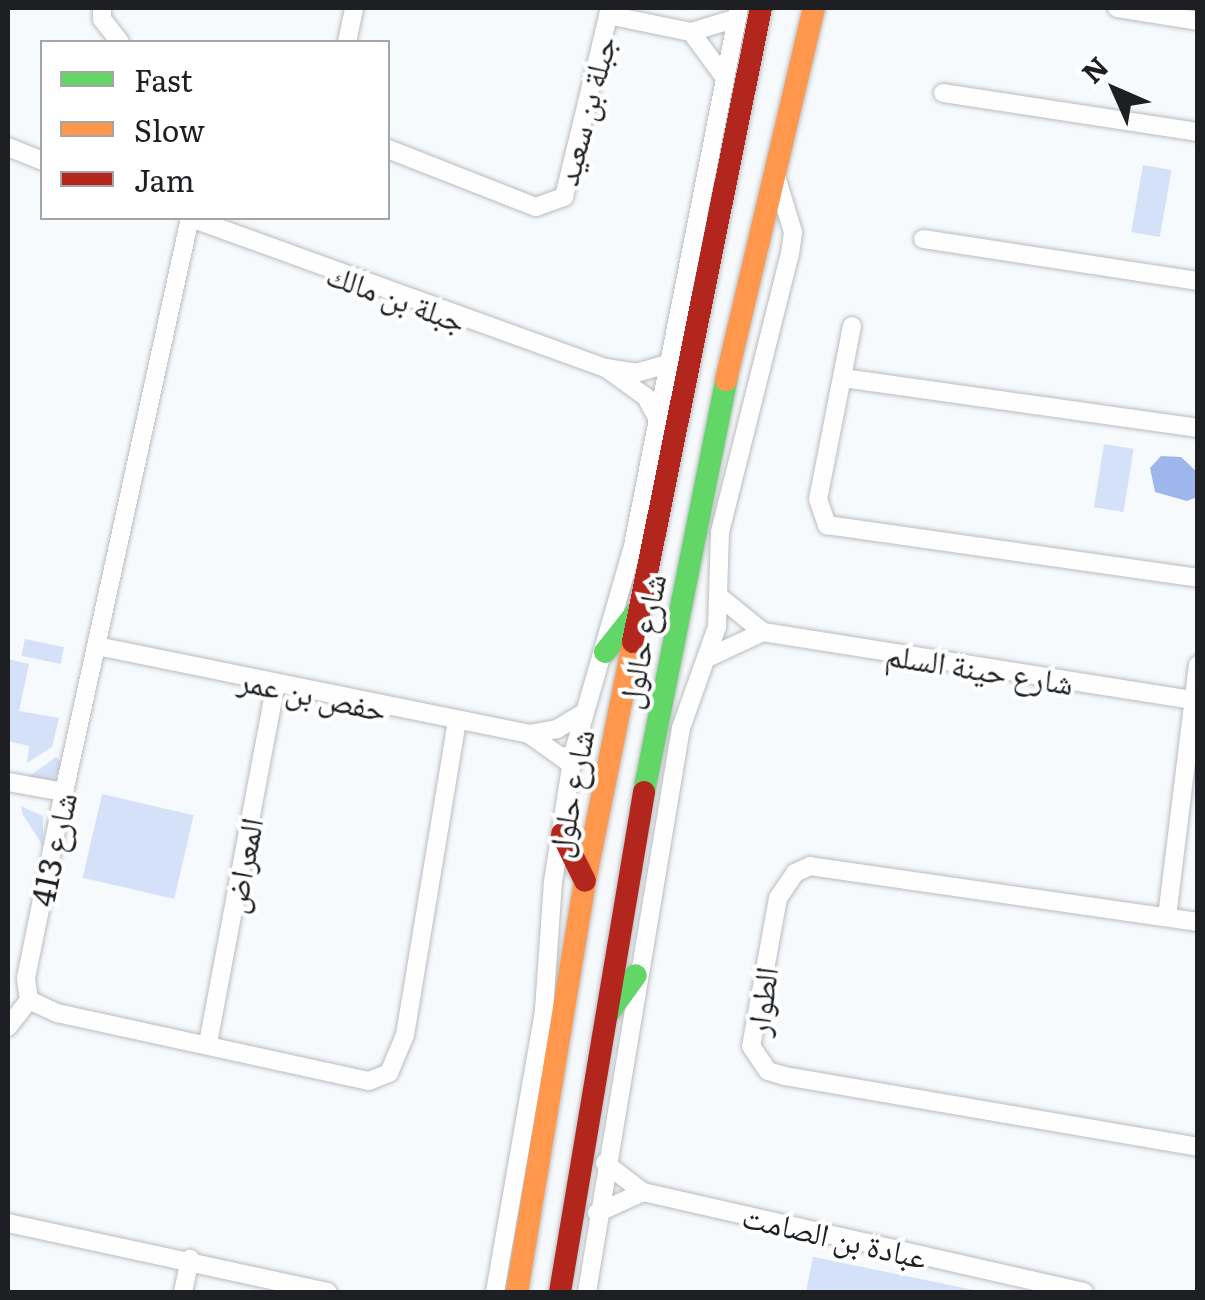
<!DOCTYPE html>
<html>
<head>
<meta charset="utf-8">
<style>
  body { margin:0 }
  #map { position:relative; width:1205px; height:1300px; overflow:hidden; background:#f7fafd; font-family:Literata,"Noto Naskh Arabic",serif }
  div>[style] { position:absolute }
  .green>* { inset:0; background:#d5e1f9; transform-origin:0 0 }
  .water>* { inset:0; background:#9db7ed }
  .roads { filter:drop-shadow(0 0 2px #babcbf) drop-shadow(0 0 2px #babcbf) }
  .street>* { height:18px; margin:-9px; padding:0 9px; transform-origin:9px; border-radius:9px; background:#fefeff }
  .fast>* { height:22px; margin:-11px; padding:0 11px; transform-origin:11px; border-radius:11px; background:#63d668 }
  .slow>* { height:22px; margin:-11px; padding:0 11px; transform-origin:11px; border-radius:11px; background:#ff974d }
  .jam>* { height:22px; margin:-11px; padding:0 11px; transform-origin:11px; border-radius:11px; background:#b3261e }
  span { translate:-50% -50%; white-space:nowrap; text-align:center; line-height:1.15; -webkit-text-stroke:8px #fff; paint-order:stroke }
  .street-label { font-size:32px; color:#1e1f22 }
  .frame { position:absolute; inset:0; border:10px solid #1e1f22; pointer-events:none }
  .legend { position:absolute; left:40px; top:40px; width:350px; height:180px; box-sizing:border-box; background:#fff; border:2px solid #a5a5a7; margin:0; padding:12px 18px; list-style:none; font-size:30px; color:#1e1f22 }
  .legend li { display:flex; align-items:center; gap:20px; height:50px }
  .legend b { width:50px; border:2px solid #a5a5a7 }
  .north { position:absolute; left:1065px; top:40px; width:100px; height:100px; -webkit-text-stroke:8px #fff; paint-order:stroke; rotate:315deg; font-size:28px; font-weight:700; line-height:40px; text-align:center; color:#1e1f22 }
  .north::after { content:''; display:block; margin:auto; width:35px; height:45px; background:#1e1f22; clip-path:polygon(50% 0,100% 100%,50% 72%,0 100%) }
</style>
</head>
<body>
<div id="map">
  <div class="green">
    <i style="left:1143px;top:165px;width:29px;height:68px;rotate:10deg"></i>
    <i style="left:1104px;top:444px;width:30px;height:64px;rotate:9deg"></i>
    <i style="left:25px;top:639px;width:40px;height:17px;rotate:12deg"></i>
    <i style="clip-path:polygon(8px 659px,29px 664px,19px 711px,59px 718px,52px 747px,27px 763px,29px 746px,8px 741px)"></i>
    <i style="clip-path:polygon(56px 757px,62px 762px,54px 782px,28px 777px)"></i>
    <i style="left:102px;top:794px;width:94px;height:86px;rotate:13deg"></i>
    <i style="clip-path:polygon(21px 806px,43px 816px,43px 846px,23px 815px)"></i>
    <i style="clip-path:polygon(813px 1257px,814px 1257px,983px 1292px,806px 1292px)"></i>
  </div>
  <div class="water">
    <i style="clip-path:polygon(1161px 456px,1181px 457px,1196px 471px,1197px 497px,1187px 501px,1155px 492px,1150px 468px)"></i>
  </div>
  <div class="roads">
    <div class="street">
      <i style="left:102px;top:8px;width:11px;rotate:90deg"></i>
      <i style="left:102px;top:19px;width:29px;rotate:52deg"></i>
      <i style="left:1117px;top:8px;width:82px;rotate:9.1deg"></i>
      <i style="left:608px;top:15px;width:85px;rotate:11.6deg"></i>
      <i style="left:691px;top:32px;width:48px;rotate:-16.9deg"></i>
      <i style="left:691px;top:32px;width:57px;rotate:53.5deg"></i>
      <i style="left:347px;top:42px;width:35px;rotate:-78deg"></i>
      <i style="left:943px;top:93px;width:258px;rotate:8.7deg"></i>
      <i style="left:8px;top:147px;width:37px;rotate:22deg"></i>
      <i style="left:388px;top:149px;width:159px;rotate:21.4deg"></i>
      <i style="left:536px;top:207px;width:30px;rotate:-20deg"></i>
      <i style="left:564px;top:197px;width:195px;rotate:-76.3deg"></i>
      <i style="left:191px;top:218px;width:441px;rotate:19.9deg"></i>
      <i style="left:606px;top:368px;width:30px;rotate:9deg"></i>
      <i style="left:636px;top:373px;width:36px;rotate:-16deg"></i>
      <i style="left:923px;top:239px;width:278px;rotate:8.7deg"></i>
      <i style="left:852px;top:326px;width:176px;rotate:101.1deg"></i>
      <i style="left:818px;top:499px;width:28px;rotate:71deg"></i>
      <i style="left:827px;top:525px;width:375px;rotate:8.1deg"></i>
      <i style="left:610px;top:371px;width:44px;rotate:35.8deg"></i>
      <i style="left:646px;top:397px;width:27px;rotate:62deg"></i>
      <i style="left:843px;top:378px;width:359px;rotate:8deg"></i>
      <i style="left:721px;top:598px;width:54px;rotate:39deg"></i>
      <i style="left:763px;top:632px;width:440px;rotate:9deg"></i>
      <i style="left:97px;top:646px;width:441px;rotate:11.5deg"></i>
      <i style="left:529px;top:734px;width:28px;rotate:-10deg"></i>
      <i style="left:557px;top:729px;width:31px;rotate:-31deg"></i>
      <i style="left:707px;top:658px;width:62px;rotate:-24.9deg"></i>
      <i style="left:529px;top:734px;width:53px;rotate:35.8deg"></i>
      <i style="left:8px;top:782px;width:57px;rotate:10.1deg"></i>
      <i style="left:1167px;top:917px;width:254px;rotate:-83deg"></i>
      <i style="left:1198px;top:922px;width:392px;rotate:-171.8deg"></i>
      <i style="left:810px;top:866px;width:17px;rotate:155deg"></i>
      <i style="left:795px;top:873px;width:30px;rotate:124deg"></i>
      <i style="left:778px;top:898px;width:150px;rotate:100.3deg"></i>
      <i style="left:751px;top:1046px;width:30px;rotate:56deg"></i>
      <i style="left:768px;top:1071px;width:17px;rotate:17deg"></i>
      <i style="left:784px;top:1076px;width:420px;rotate:9.7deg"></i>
      <i style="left:29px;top:1000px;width:22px;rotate:-98deg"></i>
      <i style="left:26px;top:978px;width:190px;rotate:-78.5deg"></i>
      <i style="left:64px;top:792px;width:588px;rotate:-77.62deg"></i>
      <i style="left:29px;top:1000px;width:31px;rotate:25deg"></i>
      <i style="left:57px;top:1013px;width:319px;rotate:12.3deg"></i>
      <i style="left:369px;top:1081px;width:22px;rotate:-22deg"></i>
      <i style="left:389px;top:1073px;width:41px;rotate:-67.2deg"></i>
      <i style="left:405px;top:1035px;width:317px;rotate:-80.6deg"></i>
      <i style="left:8px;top:1027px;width:34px;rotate:-52deg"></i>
      <i style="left:208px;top:1043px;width:362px;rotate:-79.3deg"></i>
      <i style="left:605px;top:1163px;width:48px;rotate:37.3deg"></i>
      <i style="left:643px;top:1192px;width:452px;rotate:12.8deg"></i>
      <i style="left:597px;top:1213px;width:51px;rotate:-24.5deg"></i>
      <i style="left:8px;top:1223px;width:327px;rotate:12.2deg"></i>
      <i style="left:183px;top:1292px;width:34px;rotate:-78deg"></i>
      <i style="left:495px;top:1292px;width:286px;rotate:-80.1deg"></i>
      <i style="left:544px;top:1010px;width:128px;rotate:-86deg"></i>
      <i style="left:553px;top:882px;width:130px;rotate:-81.1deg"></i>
      <i style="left:573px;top:754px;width:216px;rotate:-73.9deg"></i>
      <i style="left:633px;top:546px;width:548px;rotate:-78.85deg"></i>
      <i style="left:587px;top:1292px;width:572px;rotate:-80.54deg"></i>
      <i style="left:681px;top:728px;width:107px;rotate:-70.4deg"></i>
      <i style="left:717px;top:627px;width:95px;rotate:-88.2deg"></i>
      <i style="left:720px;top:532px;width:287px;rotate:-75.9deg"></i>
      <i style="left:790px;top:254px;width:22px;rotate:-82deg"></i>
      <i style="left:793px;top:232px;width:65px;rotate:-107deg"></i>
    </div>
    <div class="fast">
      <i style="left:605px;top:652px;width:50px;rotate:-51.5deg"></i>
      <i style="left:644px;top:792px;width:420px;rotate:-78.7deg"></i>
      <i style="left:607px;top:1015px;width:49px;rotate:-54.1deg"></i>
    </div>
    <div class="slow">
      <i style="left:726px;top:380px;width:382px;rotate:-76.7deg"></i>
      <i style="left:517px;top:1292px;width:417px;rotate:-80.6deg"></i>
      <i style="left:585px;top:881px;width:244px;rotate:-78.6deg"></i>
    </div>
    <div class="jam">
      <i style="left:633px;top:642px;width:647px;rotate:-78.59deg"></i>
      <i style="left:562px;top:834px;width:52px;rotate:63.9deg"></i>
      <i style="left:560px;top:1292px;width:507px;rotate:-80.46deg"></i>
    </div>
  </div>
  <div class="street-label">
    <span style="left:584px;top:110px;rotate:-75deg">جبلة بن سعيد</span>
    <span style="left:397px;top:296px;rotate:20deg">جبلة بن مالك</span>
    <span style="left:640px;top:641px;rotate:-79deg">شارع حالول</span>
    <span style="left:980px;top:667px;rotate:9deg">شارع حينة السلم</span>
    <span style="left:313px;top:693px;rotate:12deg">حفص بن عمر</span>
    <span style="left:569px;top:793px;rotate:-79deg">شارع حلول</span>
    <span style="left:52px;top:849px;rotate:-78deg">شارع 413</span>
    <span style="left:241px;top:865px;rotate:-79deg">المعراض</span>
    <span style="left:760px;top:1001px;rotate:-82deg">الطوار</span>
    <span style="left:835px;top:1235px;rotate:13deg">عبادة بن الصامت</span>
  </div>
  <div class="frame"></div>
  <ul class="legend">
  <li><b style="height:12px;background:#63d668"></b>Fast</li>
  <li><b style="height:12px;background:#ff974d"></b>Slow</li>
  <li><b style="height:12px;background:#b3261e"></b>Jam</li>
  </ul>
  <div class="north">N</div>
</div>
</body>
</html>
